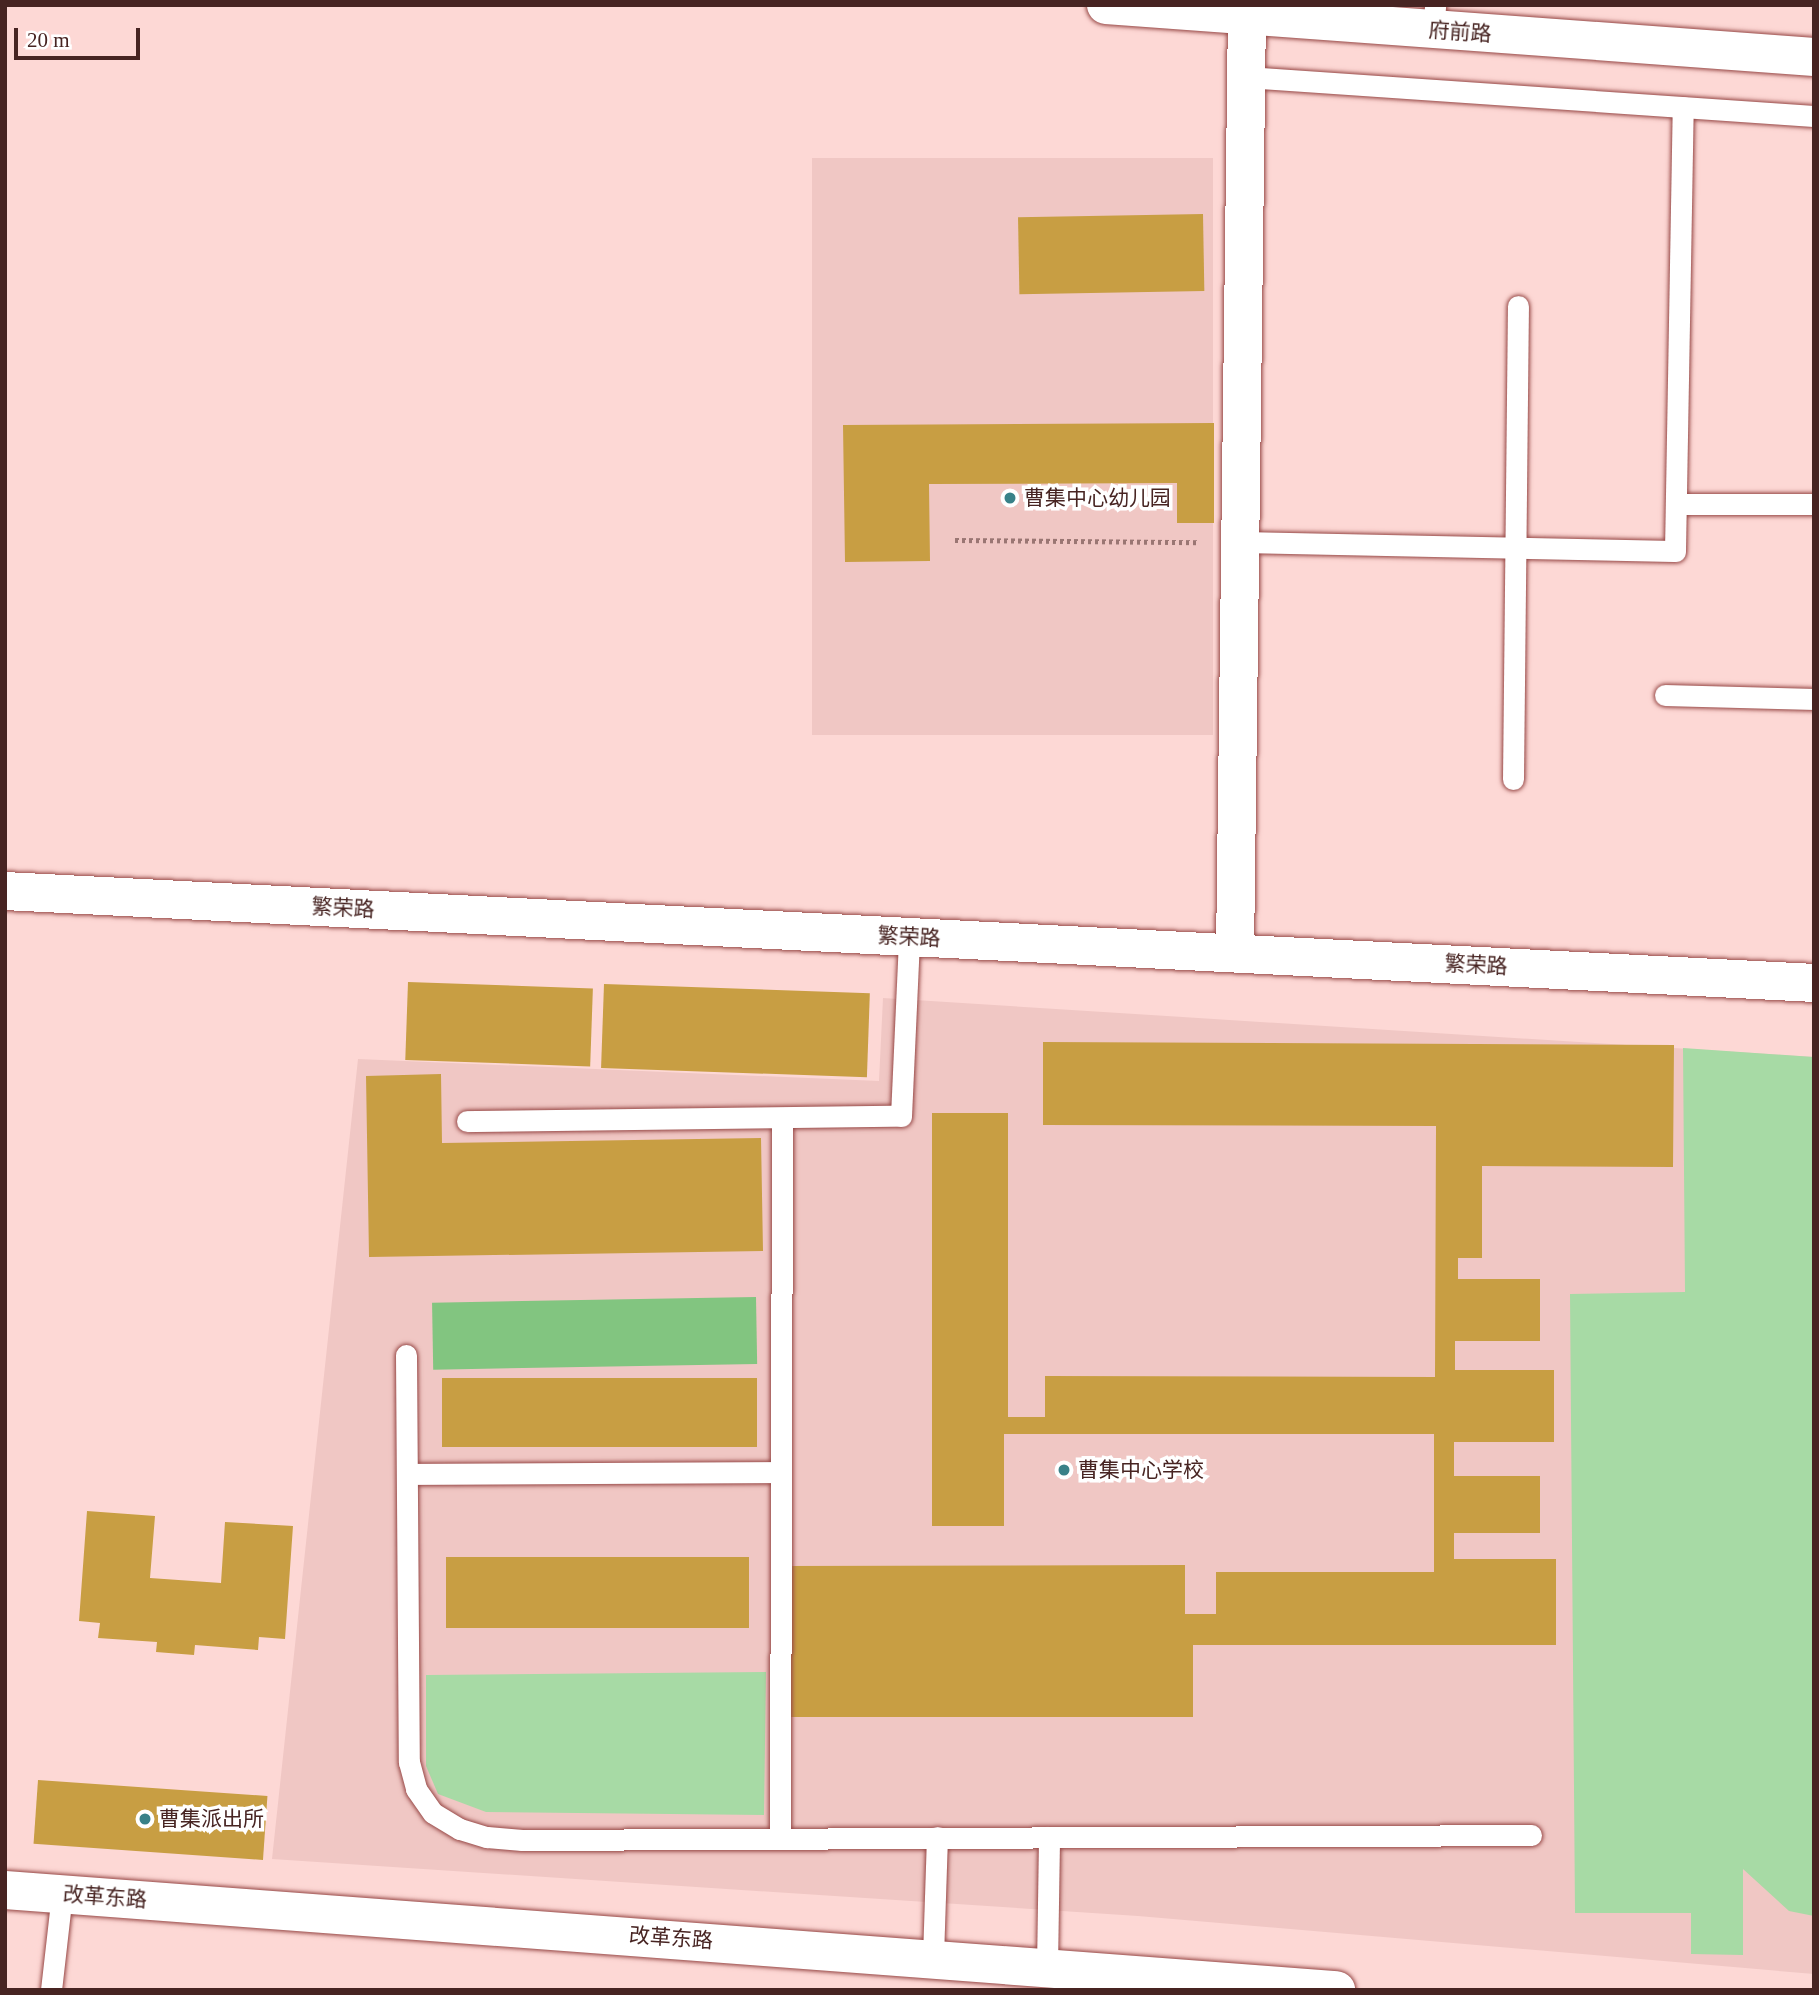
<!DOCTYPE html>
<html>
<head>
<meta charset="utf-8">
<style>
  body { margin:0 }
  #map { position:relative; width:1819px; height:1995px; overflow:hidden; background:#fdd8d5; font-family:"Times New Roman","Noto Sans SC",serif }
  div>[style] { position:absolute }
  .built>* { inset:0; background:#f0c7c4; transform-origin:0 0 }
  .green>* { inset:0; background:#a7daa5 }
  .forest>* { inset:0; background:#82c580; transform-origin:0 0 }
  .building>* { inset:0; background:#c89e43; transform-origin:0 0 }
  .path>* { height:4.5px; margin-top:-2.25px; transform-origin:0; background:repeating-linear-gradient(90deg,#9a7673 0 3.5px,transparent 0 7px) }
  .roads { filter:drop-shadow(0 0 2px #974846) drop-shadow(0 0 2px #974846) }
  .service>* { height:21px; margin:-10.5px; padding:0 10.5px; transform-origin:10.5px; border-radius:10.5px; background:#fff }
  .minor>* { height:38px; margin:-19px; padding:0 19px; transform-origin:19px; border-radius:19px; background:#fff }
  .tertiary>* { height:38px; margin:-19px; padding:0 19px; transform-origin:19px; border-radius:19px; background:#fff }
  .dots>* { width:19px; height:19px; translate:-50% -50%; box-sizing:border-box; border:4px solid #fff; border-radius:50% }
  span { translate:-50% -50%; white-space:nowrap; text-align:center; line-height:1.15; -webkit-text-stroke:7px #fff; paint-order:stroke }
  .street-label { font-size:21px; color:#472422 }
  .poi-label { font-size:21px; color:#472422 }
  .left { translate:0 -50%; text-align:left }
  .frame { position:absolute; inset:0; border:7px solid #472422; pointer-events:none }
  .scale { position:absolute; left:14px; top:28px; width:126px; height:32px; box-sizing:border-box; border:4px solid #472422; border-top:0; padding-left:9px; font-size:21px; line-height:24px; white-space:nowrap; color:#472422; -webkit-text-stroke:5px #fff; paint-order:stroke }
</style>
</head>
<body>
<div id="map">
  <div class="built">
    <i style="left:1213px;top:158px;width:577px;height:401px;rotate:90deg"></i>
    <i style="clip-path:polygon(883px 998px,1814px 1057px,1814px 1974px,1138px 1916px,272px 1859px,358px 1059px,879px 1081px)"></i>
  </div>
  <div class="green">
    <i style="clip-path:polygon(1683px 1048px,1814px 1057px,1814px 1916px,1789px 1911px,1743px 1869px,1743px 1955px,1691px 1954px,1691px 1913px,1575px 1913px,1570px 1294px,1685px 1292px)"></i>
    <i style="clip-path:polygon(766px 1672px,764px 1815px,486px 1812px,438px 1794px,426px 1766px,426px 1675px)"></i>
  </div>
  <div class="forest">
    <i style="left:756px;top:1297px;width:67px;height:324px;rotate:89deg"></i>
  </div>
  <div class="building">
    <i style="left:1203px;top:214px;width:77px;height:185px;rotate:89deg"></i>
    <i style="clip-path:polygon(1214px 423px,1214px 523px,1177px 523px,1177px 483px,929px 484px,930px 561px,845px 562px,843px 425px)"></i>
    <i style="left:408px;top:982px;width:185px;height:78px;rotate:2deg"></i>
    <i style="left:604px;top:984px;width:266px;height:84px;rotate:2deg"></i>
    <i style="clip-path:polygon(1043px 1042px,1674px 1045px,1673px 1167px,1482px 1166px,1482px 1258px,1458px 1258px,1458px 1279px,1540px 1279px,1540px 1341px,1455px 1341px,1455px 1370px,1554px 1370px,1554px 1442px,1454px 1442px,1454px 1476px,1540px 1476px,1540px 1533px,1454px 1533px,1454px 1559px,1556px 1559px,1556px 1645px,1193px 1645px,1193px 1717px,786px 1717px,785px 1566px,1185px 1565px,1185px 1614px,1216px 1614px,1216px 1572px,1434px 1572px,1434px 1434px,1004px 1434px,1004px 1526px,932px 1526px,932px 1113px,1008px 1113px,1008px 1417px,1045px 1417px,1045px 1376px,1435px 1377px,1436px 1126px,1043px 1125px)"></i>
    <i style="clip-path:polygon(441px 1074px,442px 1143px,761px 1138px,763px 1251px,369px 1257px,366px 1076px)"></i>
    <i style="left:757px;top:1378px;width:69px;height:315px;rotate:90deg"></i>
    <i style="clip-path:polygon(87px 1511px,155px 1516px,150px 1578px,221px 1583px,225px 1522px,293px 1526px,285px 1639px,259px 1637px,258px 1650px,195px 1645px,194px 1655px,156px 1652px,157px 1642px,98px 1638px,100px 1623px,79px 1621px)"></i>
    <i style="left:446px;top:1557px;width:303px;height:71px"></i>
    <i style="left:38px;top:1780px;width:230px;height:64px;rotate:4deg"></i>
  </div>
  <div class="path">
    <i style="left:955px;top:540px;width:244px;rotate:0.5deg"></i>
  </div>
  <div class="roads">
    <div class="service">
      <i style="left:1433px;top:30px;width:25px;rotate:-85deg"></i>
      <i style="left:1246px;top:77px;width:569px;rotate:3.93deg"></i>
      <i style="left:1676px;top:504px;width:138px"></i>
      <i style="left:1240px;top:542px;width:435px;rotate:1.2deg"></i>
      <i style="left:1675px;top:551px;width:444px;rotate:-89deg"></i>
      <i style="left:1665px;top:695px;width:149px;rotate:1.5deg"></i>
      <i style="left:1513px;top:779px;width:473px;rotate:-89.4deg"></i>
      <i style="left:467px;top:1121px;width:434px;rotate:-0.7deg"></i>
      <i style="left:901px;top:1116px;width:179px;rotate:-87.4deg"></i>
      <i style="left:406px;top:1355px;width:407px;rotate:89.6deg"></i>
      <i style="left:409px;top:1762px;width:28px;rotate:75deg"></i>
      <i style="left:416px;top:1789px;width:29px;rotate:55deg"></i>
      <i style="left:433px;top:1813px;width:31px;rotate:31deg"></i>
      <i style="left:460px;top:1829px;width:28px;rotate:17deg"></i>
      <i style="left:487px;top:1837px;width:35px;rotate:5deg"></i>
      <i style="left:522px;top:1840px;width:1009px;rotate:-0.28deg"></i>
      <i style="left:408px;top:1474px;width:373px;rotate:-0.3deg"></i>
      <i style="left:780px;top:1838px;width:720px;rotate:-89.84deg"></i>
      <i style="left:933px;top:1957px;width:120px;rotate:-88.1deg"></i>
      <i style="left:1047px;top:1967px;width:130px;rotate:-89.1deg"></i>
      <i style="left:51px;top:1990px;width:97px;rotate:-83.5deg"></i>
    </div>
    <div class="minor">
      <i style="left:1106px;top:5px;width:710px;rotate:4.2deg"></i>
      <i style="left:1235px;top:953px;width:937px;rotate:-89.27deg"></i>
      <i style="left:5px;top:1890px;width:1335px;rotate:4.3deg"></i>
    </div>
    <div class="tertiary">
      <i style="left:5px;top:891px;width:1811px;rotate:2.91deg"></i>
    </div>
  </div>
  <div class="dots">
    <i style="left:1010px;top:498px;background:#398188"></i>
    <i style="left:1064px;top:1470px;background:#398188"></i>
    <i style="left:145px;top:1819px;background:#398188"></i>
  </div>
  <div class="street-label">
    <span style="left:1460px;top:32px;rotate:4deg">府前路</span>
    <span style="left:343px;top:908px;rotate:3deg">繁荣路</span>
    <span style="left:909px;top:937px;rotate:3deg">繁荣路</span>
    <span style="left:1476px;top:965px;rotate:3deg">繁荣路</span>
    <span style="left:105px;top:1897px;rotate:4deg">改革东路</span>
    <span style="left:671px;top:1938px;rotate:4deg">改革东路</span>
  </div>
  <div class="poi-label">
    <span class="left" style="left:1024px;top:498px">曹集中心幼儿园</span>
    <span class="left" style="left:1078px;top:1470px">曹集中心学校</span>
    <span class="left" style="left:159px;top:1819px">曹集派出所</span>
  </div>
  <div class="frame"></div>
  <div class="scale">20 m</div>
</div>
</body>
</html>
